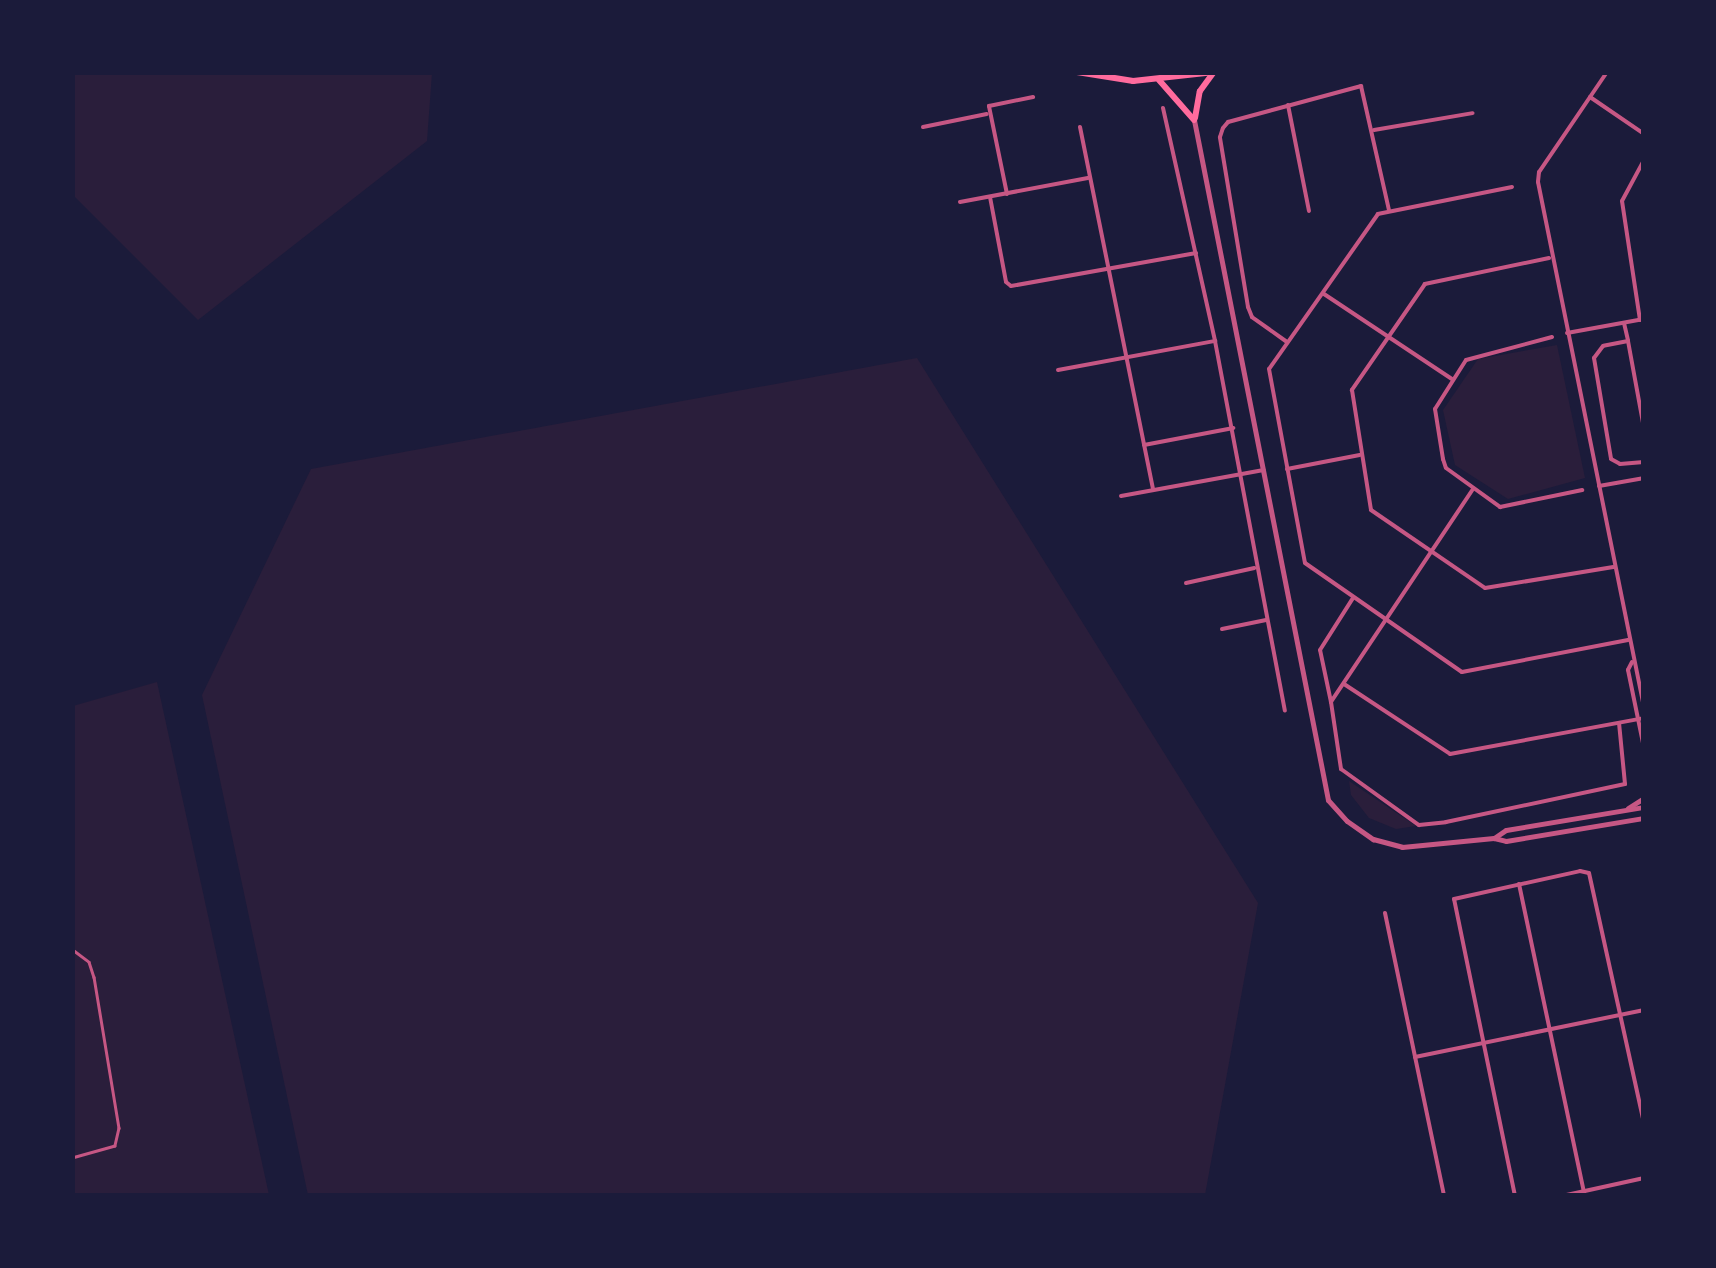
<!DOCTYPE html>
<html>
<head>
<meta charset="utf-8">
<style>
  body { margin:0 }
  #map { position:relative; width:1716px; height:1268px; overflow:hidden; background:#1b1b3a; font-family:Quicksand,sans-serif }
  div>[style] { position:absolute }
  .green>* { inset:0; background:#2a1e3b }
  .service>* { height:2.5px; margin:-1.25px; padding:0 1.25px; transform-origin:1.25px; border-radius:1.25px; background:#c65784 }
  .minor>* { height:4px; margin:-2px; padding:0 2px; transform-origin:2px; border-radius:2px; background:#c65784 }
  .tertiary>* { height:5px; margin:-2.5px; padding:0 2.5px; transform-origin:2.5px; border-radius:2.5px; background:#c65784 }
  .primary>* { height:6px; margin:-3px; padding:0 3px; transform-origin:3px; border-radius:3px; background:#ff6b9d }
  span { translate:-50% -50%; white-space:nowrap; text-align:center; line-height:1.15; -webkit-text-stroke:8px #1b1b3a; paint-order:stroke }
  .frame { position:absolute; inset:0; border:75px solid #1b1b3a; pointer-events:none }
</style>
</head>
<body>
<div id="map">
  <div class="green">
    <i style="clip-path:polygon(72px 73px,432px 73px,427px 141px,198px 320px,73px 195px)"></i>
    <i style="clip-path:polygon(1557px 345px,1585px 478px,1508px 499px,1455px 465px,1443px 410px,1478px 359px)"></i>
    <i style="clip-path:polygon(917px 358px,1258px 903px,1205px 1195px,308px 1195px,202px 695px,311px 469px)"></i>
    <i style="clip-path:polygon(157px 682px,269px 1195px,73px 1196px,73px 706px)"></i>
    <i style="clip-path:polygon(1349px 781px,1416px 826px,1396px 829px,1369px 818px,1351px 795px)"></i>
  </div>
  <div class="service">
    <i style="left:72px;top:949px;width:21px;rotate:37deg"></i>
    <i style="left:89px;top:962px;width:16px;rotate:72deg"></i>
    <i style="left:94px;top:977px;width:153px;rotate:80.6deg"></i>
    <i style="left:119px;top:1128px;width:18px;rotate:103deg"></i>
    <i style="left:115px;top:1146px;width:45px;rotate:164.4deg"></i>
  </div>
  <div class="minor">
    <i style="left:1607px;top:72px;width:121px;rotate:124.2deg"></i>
    <i style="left:1539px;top:172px;width:10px;rotate:96deg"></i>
    <i style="left:1538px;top:182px;width:536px;rotate:78.59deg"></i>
    <i style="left:1590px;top:97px;width:65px;rotate:34.4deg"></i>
    <i style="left:1288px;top:105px;width:108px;rotate:78.8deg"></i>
    <i style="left:1163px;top:108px;width:239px;rotate:77.4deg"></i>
    <i style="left:1215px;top:341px;width:376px;rotate:79.3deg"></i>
    <i style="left:923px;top:127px;width:65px;rotate:-11.5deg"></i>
    <i style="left:1080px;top:127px;width:369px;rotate:78.6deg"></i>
    <i style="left:1374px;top:130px;width:100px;rotate:-9.7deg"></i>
    <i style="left:1512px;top:187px;width:137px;rotate:168.6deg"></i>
    <i style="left:1378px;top:214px;width:189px;rotate:125.1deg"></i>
    <i style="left:1269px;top:369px;width:197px;rotate:79.5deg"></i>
    <i style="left:1305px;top:563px;width:191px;rotate:34.8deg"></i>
    <i style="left:1462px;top:672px;width:169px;rotate:-10.9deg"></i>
    <i style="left:1007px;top:194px;width:90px;rotate:-101.6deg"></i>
    <i style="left:989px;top:106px;width:45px;rotate:-11.6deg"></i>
    <i style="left:990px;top:197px;width:86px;rotate:79.3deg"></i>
    <i style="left:1006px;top:282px;width:6px;rotate:39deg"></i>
    <i style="left:1011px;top:286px;width:188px;rotate:-10.1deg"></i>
    <i style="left:960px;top:202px;width:130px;rotate:-10.6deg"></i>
    <i style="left:1549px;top:258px;width:127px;rotate:168.2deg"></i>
    <i style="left:1425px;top:284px;width:129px;rotate:124.6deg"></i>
    <i style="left:1352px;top:390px;width:121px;rotate:81deg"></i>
    <i style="left:1371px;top:510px;width:138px;rotate:34.4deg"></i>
    <i style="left:1485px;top:588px;width:130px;rotate:-9.3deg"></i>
    <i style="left:1324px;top:294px;width:154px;rotate:33.6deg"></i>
    <i style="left:1640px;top:320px;width:120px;rotate:-98.6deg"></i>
    <i style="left:1622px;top:201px;width:47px;rotate:-61.8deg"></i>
    <i style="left:1624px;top:323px;width:18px;rotate:77deg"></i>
    <i style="left:1628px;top:341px;width:25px;rotate:169deg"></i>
    <i style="left:1603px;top:346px;width:15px;rotate:127deg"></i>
    <i style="left:1594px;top:358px;width:102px;rotate:80.4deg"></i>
    <i style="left:1611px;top:459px;width:10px;rotate:29deg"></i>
    <i style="left:1620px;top:464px;width:24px;rotate:-5deg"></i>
    <i style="left:1567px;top:333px;width:78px;rotate:-10.3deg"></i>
    <i style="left:1552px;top:337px;width:89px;rotate:165deg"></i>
    <i style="left:1466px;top:360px;width:58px;rotate:122.3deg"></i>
    <i style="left:1435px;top:409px;width:51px;rotate:80.9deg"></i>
    <i style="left:1443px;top:459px;width:9px;rotate:72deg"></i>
    <i style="left:1446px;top:468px;width:67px;rotate:35.8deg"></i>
    <i style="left:1500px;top:507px;width:84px;rotate:-11.7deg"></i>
    <i style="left:1628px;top:341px;width:88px;rotate:79.6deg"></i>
    <i style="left:1287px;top:342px;width:43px;rotate:-144.5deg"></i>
    <i style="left:1252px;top:317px;width:11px;rotate:-112deg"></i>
    <i style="left:1248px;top:307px;width:172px;rotate:-99.4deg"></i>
    <i style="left:1220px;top:137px;width:9px;rotate:-72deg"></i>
    <i style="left:1223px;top:128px;width:8px;rotate:-50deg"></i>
    <i style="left:1228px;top:122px;width:138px;rotate:-15.1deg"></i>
    <i style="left:1361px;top:86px;width:127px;rotate:77.3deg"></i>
    <i style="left:1058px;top:370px;width:160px;rotate:-10.5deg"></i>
    <i style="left:1144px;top:445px;width:91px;rotate:-10.8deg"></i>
    <i style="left:1287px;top:469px;width:74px;rotate:-10.9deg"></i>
    <i style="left:1599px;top:486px;width:46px;rotate:-10.1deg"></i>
    <i style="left:1473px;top:489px;width:256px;rotate:123.7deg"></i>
    <i style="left:1331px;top:702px;width:68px;rotate:81.5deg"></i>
    <i style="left:1341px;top:769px;width:96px;rotate:35.7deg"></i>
    <i style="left:1419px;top:825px;width:27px;rotate:-6deg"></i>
    <i style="left:1446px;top:822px;width:183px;rotate:-12deg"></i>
    <i style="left:1625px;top:784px;width:61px;rotate:-95.6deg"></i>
    <i style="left:1121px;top:496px;width:145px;rotate:-10.3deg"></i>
    <i style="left:1186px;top:583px;width:70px;rotate:-12.4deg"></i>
    <i style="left:1222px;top:629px;width:45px;rotate:-11.6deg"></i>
    <i style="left:1632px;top:662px;width:9px;rotate:117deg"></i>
    <i style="left:1628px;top:670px;width:80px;rotate:78.4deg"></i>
    <i style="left:1344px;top:684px;width:127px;rotate:33.4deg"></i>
    <i style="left:1450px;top:754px;width:197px;rotate:-10.5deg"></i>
    <i style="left:1331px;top:702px;width:53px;rotate:-101.9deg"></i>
    <i style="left:1320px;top:650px;width:62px;rotate:-57.6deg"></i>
    <i style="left:1519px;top:884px;width:319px;rotate:78.1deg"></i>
    <i style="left:1385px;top:913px;width:289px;rotate:78.2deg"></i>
    <i style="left:1415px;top:1057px;width:234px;rotate:-11.6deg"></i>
    <i style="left:1515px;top:1196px;width:303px;rotate:-101.6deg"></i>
    <i style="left:1454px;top:899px;width:129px;rotate:-12.5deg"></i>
    <i style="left:1580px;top:871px;width:9px;rotate:13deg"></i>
    <i style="left:1589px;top:873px;width:257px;rotate:77.6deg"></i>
    <i style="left:1562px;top:1196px;width:84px;rotate:-12.4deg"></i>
  </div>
  <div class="tertiary">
    <i style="left:1194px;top:120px;width:693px;rotate:78.85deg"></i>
    <i style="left:1328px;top:800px;width:28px;rotate:48deg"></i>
    <i style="left:1347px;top:821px;width:32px;rotate:35deg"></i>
    <i style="left:1373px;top:839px;width:30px;rotate:15deg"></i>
    <i style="left:1402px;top:847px;width:92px;rotate:-5.6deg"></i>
    <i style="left:1494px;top:838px;width:12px;rotate:14deg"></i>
    <i style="left:1506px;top:841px;width:140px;rotate:-9.5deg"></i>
    <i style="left:1628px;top:808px;width:19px;rotate:-32deg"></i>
    <i style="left:1494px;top:838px;width:14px;rotate:-34deg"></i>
    <i style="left:1506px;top:830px;width:140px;rotate:-9.5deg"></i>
  </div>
  <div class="primary">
    <i style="left:1077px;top:72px;width:57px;rotate:9.1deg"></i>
    <i style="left:1133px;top:81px;width:82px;rotate:-6.3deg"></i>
    <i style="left:1159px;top:80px;width:53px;rotate:48.8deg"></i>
    <i style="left:1195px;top:118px;width:27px;rotate:-80deg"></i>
    <i style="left:1200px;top:91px;width:22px;rotate:-54deg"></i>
  </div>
  <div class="frame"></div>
</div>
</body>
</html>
